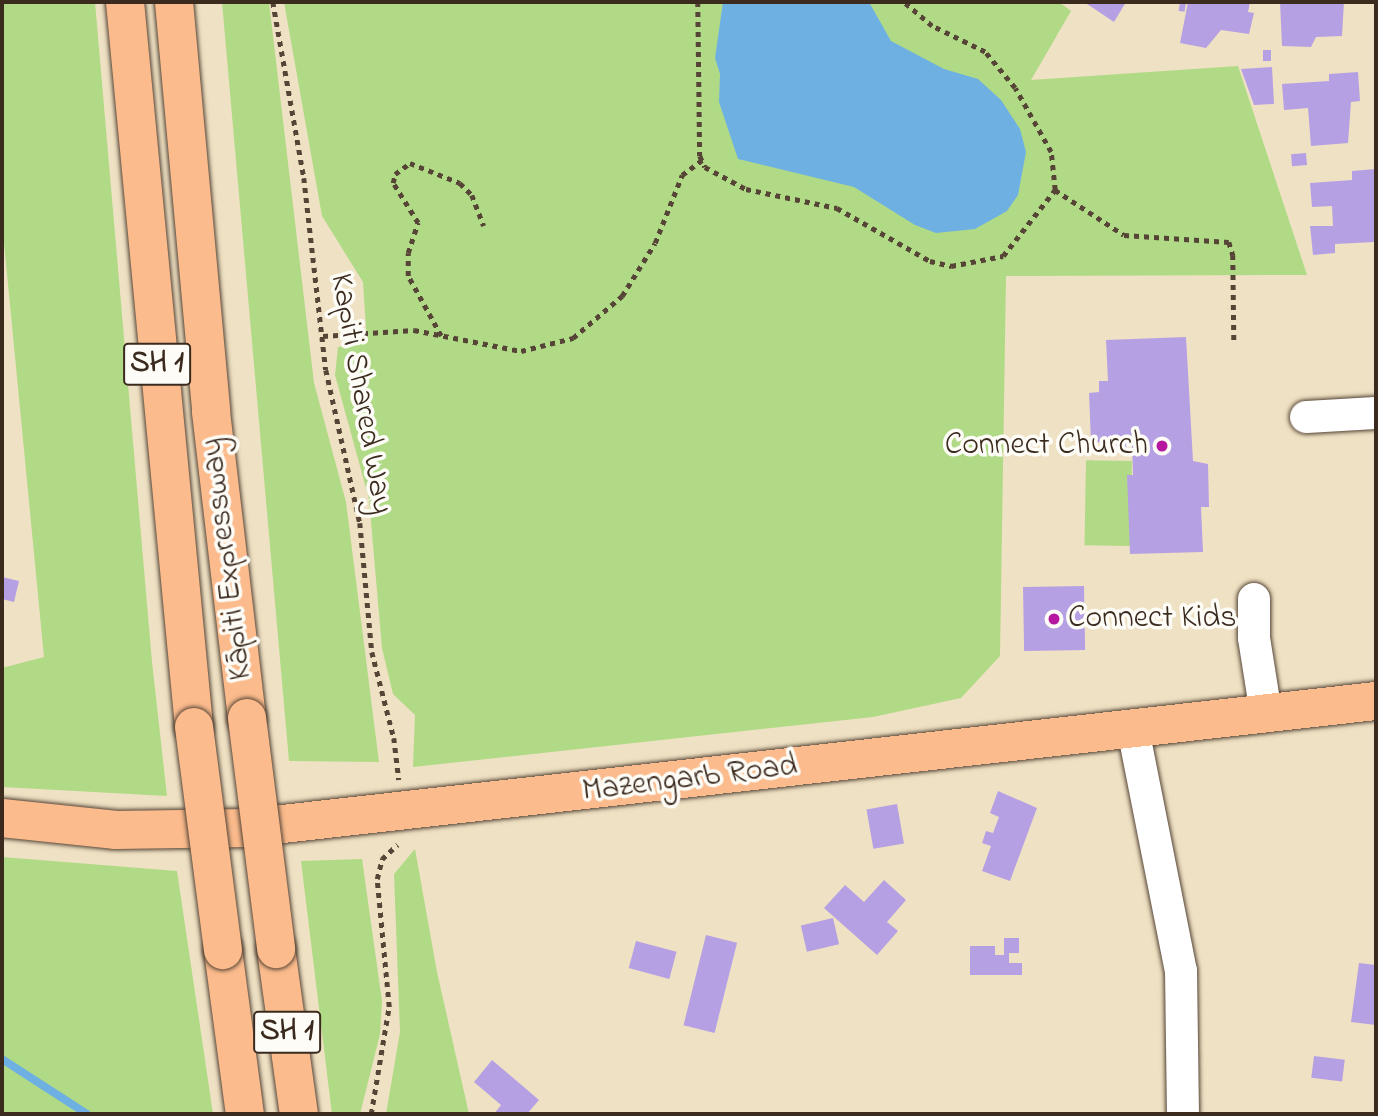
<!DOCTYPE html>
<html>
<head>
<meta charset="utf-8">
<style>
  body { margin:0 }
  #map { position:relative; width:1378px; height:1116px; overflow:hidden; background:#efe1c3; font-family:"Indie Flower",sans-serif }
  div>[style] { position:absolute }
  .green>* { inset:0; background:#b0da85; transform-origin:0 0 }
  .water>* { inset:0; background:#6fb0e3 }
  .stream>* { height:8px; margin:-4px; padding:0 4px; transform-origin:4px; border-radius:4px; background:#6fb0e3 }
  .building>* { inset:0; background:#b6a0e4; transform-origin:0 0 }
  .path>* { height:4.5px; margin-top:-2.25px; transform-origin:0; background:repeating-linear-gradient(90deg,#564537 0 5px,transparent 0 10px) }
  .roads { filter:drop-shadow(0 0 2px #564537) drop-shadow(0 0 2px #564537) }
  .minor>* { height:32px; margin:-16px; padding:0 16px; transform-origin:16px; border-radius:16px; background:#fff }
  .major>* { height:38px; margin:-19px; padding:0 19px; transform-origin:19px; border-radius:19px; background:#fbbb8c }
  .highway>* { height:38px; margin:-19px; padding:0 19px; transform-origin:19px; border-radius:19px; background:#fbbb8c }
  .bridges { filter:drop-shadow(0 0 2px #564537) drop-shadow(0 0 2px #564537) }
  .highway-bridge>* { height:38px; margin:-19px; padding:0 19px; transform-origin:19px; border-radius:19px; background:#fbbb8c }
  .dots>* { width:19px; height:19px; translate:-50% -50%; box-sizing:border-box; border:4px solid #fdfcf7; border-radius:50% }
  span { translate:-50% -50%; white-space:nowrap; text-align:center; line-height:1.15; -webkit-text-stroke:7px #fdfcf7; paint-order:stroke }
  .shield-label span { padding:2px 5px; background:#fdfcf7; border:2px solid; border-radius:5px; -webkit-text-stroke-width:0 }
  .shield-label { font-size:30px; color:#3b2a1e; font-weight:700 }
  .street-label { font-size:32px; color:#3b2a1e }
  .poi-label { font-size:32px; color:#3b2a1e }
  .right { translate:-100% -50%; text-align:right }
  .left { translate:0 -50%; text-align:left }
  .frame { position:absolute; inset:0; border:4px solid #3b2a1e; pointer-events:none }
</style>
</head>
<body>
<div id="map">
  <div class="green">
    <i style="clip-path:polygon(2px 2px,95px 2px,152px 662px,167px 796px,2px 787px,2px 668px,44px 657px,2px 222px)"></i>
    <i style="clip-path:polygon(222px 2px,269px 2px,314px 383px,346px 502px,379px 762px,289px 761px)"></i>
    <i style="clip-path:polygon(284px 2px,1059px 2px,1071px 11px,1031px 80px,1238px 66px,1307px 275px,1006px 276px,1000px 656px,961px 698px,873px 717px,413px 767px,415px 715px,393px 694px,382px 648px,369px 499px,335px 375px,338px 347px,367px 343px,363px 282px,322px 216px)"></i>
    <i style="left:1132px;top:461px;width:85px;height:46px;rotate:91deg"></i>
    <i style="clip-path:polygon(415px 849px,437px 972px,469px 1114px,386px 1114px,400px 1032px,394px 874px)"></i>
    <i style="clip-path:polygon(2px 857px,177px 871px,213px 1114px,2px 1114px)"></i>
    <i style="clip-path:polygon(362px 859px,382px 1001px,380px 1034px,360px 1114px,332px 1114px,301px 861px)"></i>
  </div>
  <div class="water">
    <i style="clip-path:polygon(723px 2px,869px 2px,891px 41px,944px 69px,978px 79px,1001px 100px,1020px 129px,1026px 152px,1018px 195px,1007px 211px,975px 229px,936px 233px,915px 225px,854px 187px,738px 159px,719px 102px,720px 74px,715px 58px)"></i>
  </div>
  <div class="stream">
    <i style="left:2px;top:1059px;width:101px;rotate:32.9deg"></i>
  </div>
  <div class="building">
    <i style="clip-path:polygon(1084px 2px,1126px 2px,1114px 22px)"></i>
    <i style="left:1180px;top:2px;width:6px;height:9px;rotate:9deg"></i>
    <i style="clip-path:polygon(1188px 2px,1250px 2px,1248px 12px,1254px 13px,1249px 34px,1221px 30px,1206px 48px,1180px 43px)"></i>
    <i style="clip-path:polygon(1280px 2px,1344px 2px,1342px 36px,1316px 37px,1311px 47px,1282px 46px)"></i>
    <i style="left:1263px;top:50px;width:8px;height:11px"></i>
    <i style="clip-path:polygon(1272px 67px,1274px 104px,1254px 105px,1241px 69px)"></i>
    <i style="clip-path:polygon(1358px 72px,1360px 101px,1351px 102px,1348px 143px,1311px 146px,1308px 108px,1284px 110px,1282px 84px,1329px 81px,1329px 74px)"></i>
    <i style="left:1306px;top:153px;width:12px;height:15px;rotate:85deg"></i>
    <i style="clip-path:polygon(1376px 169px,1374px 242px,1335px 244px,1335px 253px,1313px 255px,1310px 226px,1333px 226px,1332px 206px,1312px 207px,1310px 183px,1352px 180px,1352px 171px)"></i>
    <i style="clip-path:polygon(1186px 337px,1193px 461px,1208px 464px,1209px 507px,1201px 507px,1203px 552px,1130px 554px,1127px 475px,1133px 475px,1132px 442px,1127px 442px,1127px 449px,1116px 449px,1116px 443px,1091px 442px,1089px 393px,1099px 392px,1099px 381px,1108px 381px,1106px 340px)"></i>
    <i style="clip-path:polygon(2px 577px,19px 581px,14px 602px,2px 599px)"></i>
    <i style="left:1084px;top:586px;width:64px;height:61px;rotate:89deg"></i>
    <i style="clip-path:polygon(998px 791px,1037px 808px,1010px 881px,982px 871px,991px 846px,982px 843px,986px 831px,993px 833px,999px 817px,990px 813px)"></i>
    <i style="left:897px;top:804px;width:40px;height:31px;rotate:80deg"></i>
    <i style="clip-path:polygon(884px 880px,906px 900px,887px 922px,898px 931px,877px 955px,824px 908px,845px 885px,864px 902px)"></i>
    <i style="left:833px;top:918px;width:27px;height:33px;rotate:77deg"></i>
    <i style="left:706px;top:935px;width:32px;height:93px;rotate:14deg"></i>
    <i style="clip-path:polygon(1004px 938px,1019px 938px,1019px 953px,1009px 953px,1009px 963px,1022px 963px,1022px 975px,970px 975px,970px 946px,995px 946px,995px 955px,1004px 955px)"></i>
    <i style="left:636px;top:941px;width:42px;height:28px;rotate:15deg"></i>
    <i style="clip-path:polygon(1359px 963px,1376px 965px,1376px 1025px,1351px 1022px)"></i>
    <i style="left:1314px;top:1056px;width:31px;height:22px;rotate:7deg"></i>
    <i style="clip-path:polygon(492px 1060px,539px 1100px,527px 1114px,494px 1114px,501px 1105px,474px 1082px)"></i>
  </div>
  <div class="path">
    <i style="left:273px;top:2px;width:179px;rotate:80deg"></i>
    <i style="left:304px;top:178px;width:193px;rotate:83.5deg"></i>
    <i style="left:326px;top:370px;width:157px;rotate:77.5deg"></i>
    <i style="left:360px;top:523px;width:130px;rotate:84.7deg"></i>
    <i style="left:372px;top:652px;width:89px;rotate:75.7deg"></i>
    <i style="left:394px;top:738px;width:42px;rotate:83.2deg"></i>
    <i style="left:698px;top:2px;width:154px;rotate:89.3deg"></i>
    <i style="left:700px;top:156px;width:12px;rotate:66deg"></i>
    <i style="left:705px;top:167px;width:47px;rotate:28.2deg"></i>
    <i style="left:746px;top:189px;width:93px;rotate:11.8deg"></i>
    <i style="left:837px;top:208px;width:107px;rotate:29.7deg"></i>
    <i style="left:930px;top:261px;width:22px;rotate:13deg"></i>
    <i style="left:951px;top:266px;width:53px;rotate:-10.9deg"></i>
    <i style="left:1003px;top:256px;width:84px;rotate:-51.8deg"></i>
    <i style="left:1055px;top:190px;width:38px;rotate:-96deg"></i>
    <i style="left:1051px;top:152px;width:73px;rotate:-119.4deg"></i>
    <i style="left:1015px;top:88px;width:47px;rotate:-129.8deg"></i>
    <i style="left:985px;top:52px;width:59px;rotate:-153.9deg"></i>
    <i style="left:932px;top:26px;width:38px;rotate:-140deg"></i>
    <i style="left:1055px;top:190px;width:82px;rotate:33.1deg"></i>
    <i style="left:1124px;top:235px;width:105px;rotate:3.8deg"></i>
    <i style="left:1229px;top:242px;width:14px;rotate:73deg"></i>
    <i style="left:1233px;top:255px;width:87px;rotate:89.3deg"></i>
    <i style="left:323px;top:336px;width:91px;rotate:-3.8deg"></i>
    <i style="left:414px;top:330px;width:109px;rotate:11.1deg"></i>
    <i style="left:521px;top:351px;width:54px;rotate:-14deg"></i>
    <i style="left:573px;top:338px;width:65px;rotate:-40.6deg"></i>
    <i style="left:622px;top:296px;width:62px;rotate:-58.1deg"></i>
    <i style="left:655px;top:243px;width:73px;rotate:-68.3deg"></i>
    <i style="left:682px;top:175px;width:25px;rotate:-37deg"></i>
    <i style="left:441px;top:336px;width:68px;rotate:-118.8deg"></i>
    <i style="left:408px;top:276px;width:23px;rotate:-90deg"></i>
    <i style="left:408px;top:253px;width:32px;rotate:-72deg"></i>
    <i style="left:418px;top:223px;width:47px;rotate:-122deg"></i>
    <i style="left:393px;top:183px;width:9px;rotate:-77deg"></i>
    <i style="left:395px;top:174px;width:19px;rotate:-36deg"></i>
    <i style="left:410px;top:163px;width:54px;rotate:21.8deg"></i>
    <i style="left:460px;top:183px;width:17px;rotate:45deg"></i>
    <i style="left:472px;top:195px;width:33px;rotate:69deg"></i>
    <i style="left:371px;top:1114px;width:109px;rotate:-80.5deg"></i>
    <i style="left:389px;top:1007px;width:129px;rotate:-95.4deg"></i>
    <i style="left:377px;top:879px;width:21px;rotate:-76deg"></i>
    <i style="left:382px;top:859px;width:21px;rotate:-43deg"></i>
  </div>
  <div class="roads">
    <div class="minor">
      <i style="left:1306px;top:417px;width:70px;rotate:-3.3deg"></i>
      <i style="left:1254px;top:599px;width:39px;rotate:90deg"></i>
      <i style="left:1254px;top:638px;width:77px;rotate:81deg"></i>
      <i style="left:1133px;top:729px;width:247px;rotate:78.8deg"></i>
      <i style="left:1181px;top:971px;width:143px;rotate:89.2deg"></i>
    </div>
    <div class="major">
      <i style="left:2px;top:818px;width:115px;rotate:6deg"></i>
      <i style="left:116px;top:830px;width:131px;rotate:-0.9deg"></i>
      <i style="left:247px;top:828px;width:1136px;rotate:-6.42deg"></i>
    </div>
    <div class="highway">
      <i style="left:125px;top:2px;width:728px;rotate:84.56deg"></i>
      <i style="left:174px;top:2px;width:412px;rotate:84.8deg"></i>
      <i style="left:211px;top:412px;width:308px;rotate:83.3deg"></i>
      <i style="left:276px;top:949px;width:167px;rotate:82.1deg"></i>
      <i style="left:223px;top:950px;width:165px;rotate:82.4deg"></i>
    </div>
  </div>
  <div class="bridges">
    <div class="highway-bridge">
      <i style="left:247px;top:718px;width:233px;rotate:82.8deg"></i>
      <i style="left:194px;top:727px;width:225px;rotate:82.6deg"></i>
    </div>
  </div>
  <div class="dots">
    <i style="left:1162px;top:446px;background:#b5179e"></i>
    <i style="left:1054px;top:619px;background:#b5179e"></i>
  </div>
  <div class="shield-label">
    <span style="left:157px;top:364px">SH 1</span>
    <span style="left:287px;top:1032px">SH 1</span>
  </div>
  <div class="street-label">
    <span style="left:360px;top:394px;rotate:80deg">Kapiti Shared Way</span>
    <span style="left:228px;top:559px;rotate:-97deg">Kāpiti Expressway</span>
    <span style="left:690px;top:780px;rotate:-7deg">Mazengarb Road</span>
  </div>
  <div class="poi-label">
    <span class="right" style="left:1148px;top:446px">Connect Church</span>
    <span class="left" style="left:1068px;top:619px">Connect Kids</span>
  </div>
  <div class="frame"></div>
</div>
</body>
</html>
